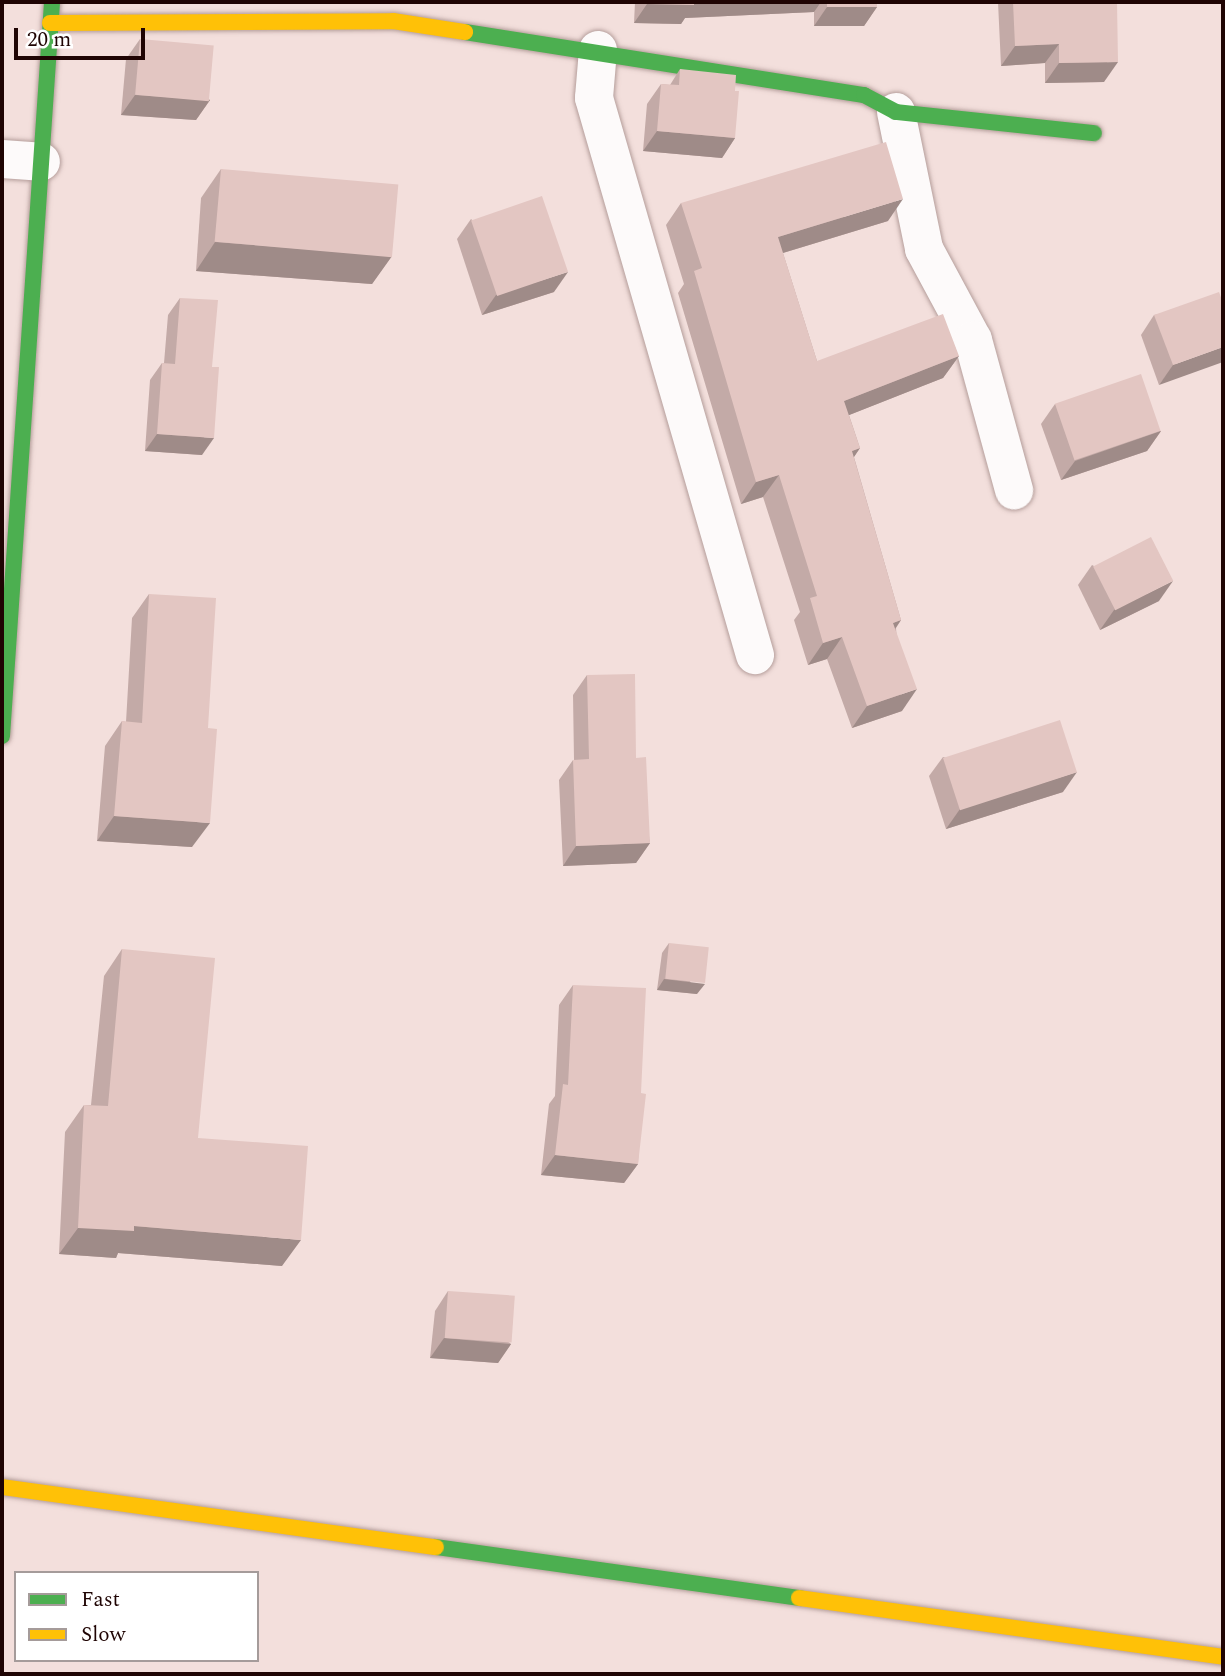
<!DOCTYPE html>
<html>
<head>
<meta charset="utf-8">
<style>
  body { margin:0 }
  #map { position:relative; width:1225px; height:1676px; overflow:hidden; background:#f3dfdc; font-family:Spectral,serif }
  div>[style] { position:absolute }
  .roads { filter:drop-shadow(0 0 2px #b59e9b) drop-shadow(0 0 2px #b59e9b) }
  .street>* { height:38px; margin:-19px; padding:0 19px; transform-origin:19px; border-radius:19px; background:#fdfafa }
  .fast>* { height:16px; margin:-8px; padding:0 8px; transform-origin:8px; border-radius:8px; background:#4caf50 }
  .slow>* { height:16px; margin:-8px; padding:0 8px; transform-origin:8px; border-radius:8px; background:#ffc107 }
  .wall>* { inset:0; background:#c3aaa7 }
  .shaded-wall>* { inset:0; background:#9f8b88 }
  .building>* { inset:0; background:#e3c6c2; transform-origin:0 0 }
  span { translate:-50% -50%; white-space:nowrap; text-align:center; line-height:1.15; -webkit-text-stroke:7px #fff; paint-order:stroke }
  .frame { position:absolute; inset:0; border:4px solid #1f0403; pointer-events:none }
  .legend { position:absolute; left:14px; top:1571px; width:245px; height:91px; box-sizing:border-box; background:#fff; border:2px solid #a59b9a; margin:0; padding:9px 12px; list-style:none; font-size:21px; color:#1f0403 }
  .legend li { display:flex; align-items:center; gap:14px; height:35px }
  .legend b { width:35px; border:2px solid #a59b9a }
  .scale { position:absolute; left:14px; top:28px; width:131px; height:32px; box-sizing:border-box; border:4px solid #1f0403; border-top:0; padding-left:9px; font-size:21px; line-height:24px; white-space:nowrap; color:#1f0403; -webkit-text-stroke:5px #fff; paint-order:stroke }
</style>
</head>
<body>
<div id="map">
  <div class="roads">
    <div class="street">
      <i style="left:598px;top:50px;width:48px;rotate:94.8deg"></i>
      <i style="left:594px;top:98px;width:580px;rotate:73.88deg"></i>
      <i style="left:896px;top:112px;width:140px;rotate:78.4deg"></i>
      <i style="left:924px;top:249px;width:103px;rotate:61.7deg"></i>
      <i style="left:973px;top:340px;width:156px;rotate:74.7deg"></i>
      <i style="left:2px;top:159px;width:39px;rotate:4deg"></i>
    </div>
    <div class="fast">
      <i style="left:465px;top:32px;width:404px;rotate:9deg"></i>
      <i style="left:864px;top:95px;width:36px;rotate:28deg"></i>
      <i style="left:896px;top:112px;width:199px;rotate:6.1deg"></i>
      <i style="left:2px;top:736px;width:736px;rotate:-86.1deg"></i>
      <i style="left:436px;top:1547px;width:367px;rotate:8deg"></i>
    </div>
    <div class="slow">
      <i style="left:50px;top:23px;width:343px;rotate:-0.3deg"></i>
      <i style="left:393px;top:21px;width:73px;rotate:8.7deg"></i>
      <i style="left:2px;top:1487px;width:438px;rotate:7.9deg"></i>
      <i style="left:799px;top:1598px;width:428px;rotate:7.9deg"></i>
    </div>
  </div>
  <div class="wall">
    <i style="clip-path:polygon(635px 2px,877px 2px,877px 7px,864px 26px,814px 26px,814px 12px,685px 18px,681px 24px,634px 23px)"></i>
    <i style="clip-path:polygon(998px 2px,1117px 2px,1104px 82px,1045px 83px,1045px 63px,1001px 66px)"></i>
    <i style="clip-path:polygon(140px 39px,210px 100px,196px 120px,121px 115px,126px 59px)"></i>
    <i style="clip-path:polygon(680px 69px,735px 91px,735px 138px,722px 158px,643px 151px,647px 104px,661px 84px,670px 85px)"></i>
    <i style="clip-path:polygon(221px 169px,392px 256px,372px 284px,196px 271px,201px 198px)"></i>
    <i style="clip-path:polygon(681px 203px,888px 221px,783px 253px,817px 361px,959px 356px,943px 378px,849px 415px,860px 448px,854px 457px,901px 620px,896px 628px,902px 711px,852px 728px,827px 659px,808px 665px,794px 620px,800px 612px,763px 497px,741px 504px,678px 293px,684px 284px,666px 225px)"></i>
    <i style="clip-path:polygon(471px 219px,554px 292px,482px 315px,457px 239px)"></i>
    <i style="clip-path:polygon(180px 298px,212px 367px,202px 455px,145px 451px,150px 380px,162px 363px,164px 363px,168px 315px)"></i>
    <i style="clip-path:polygon(1223px 303px,1159px 385px,1141px 335px,1154px 315px)"></i>
    <i style="clip-path:polygon(1055px 404px,1161px 431px,1147px 451px,1061px 480px,1041px 424px)"></i>
    <i style="clip-path:polygon(1092px 565px,1159px 601px,1100px 630px,1078px 585px)"></i>
    <i style="clip-path:polygon(149px 594px,208px 728px,192px 847px,97px 841px,105px 746px,122px 721px,126px 722px,132px 618px)"></i>
    <i style="clip-path:polygon(587px 675px,636px 758px,650px 843px,636px 863px,563px 866px,559px 780px,573px 760px,574px 760px,573px 695px)"></i>
    <i style="clip-path:polygon(943px 757px,1063px 792px,946px 829px,929px 776px)"></i>
    <i style="clip-path:polygon(669px 943px,697px 994px,657px 990px,662px 953px)"></i>
    <i style="clip-path:polygon(122px 949px,198px 1138px,282px 1266px,118px 1253px,116px 1258px,59px 1254px,65px 1132px,84px 1105px,91px 1105px,104px 976px)"></i>
    <i style="clip-path:polygon(573px 985px,641px 1093px,638px 1164px,624px 1183px,541px 1175px,549px 1104px,555px 1096px,559px 1005px)"></i>
    <i style="clip-path:polygon(448px 1291px,511px 1344px,498px 1363px,430px 1358px,435px 1311px)"></i>
  </div>
  <div class="shaded-wall">
    <i style="clip-path:polygon(692px 2px,821px 2px,814px 12px,685px 18px,681px 24px,634px 23px,647px 4px)"></i>
    <i style="clip-path:polygon(827px 7px,877px 7px,864px 26px,814px 26px)"></i>
    <i style="clip-path:polygon(1059px 44px,1045px 63px,1001px 66px,1015px 46px)"></i>
    <i style="clip-path:polygon(1118px 62px,1104px 82px,1045px 83px,1059px 63px)"></i>
    <i style="clip-path:polygon(135px 95px,210px 100px,196px 120px,121px 115px)"></i>
    <i style="clip-path:polygon(657px 131px,735px 138px,722px 158px,643px 151px)"></i>
    <i style="clip-path:polygon(903px 199px,888px 221px,763px 259px,778px 237px)"></i>
    <i style="clip-path:polygon(215px 242px,392px 256px,372px 284px,196px 271px)"></i>
    <i style="clip-path:polygon(568px 272px,554px 292px,482px 315px,496px 295px)"></i>
    <i style="clip-path:polygon(1223px 347px,1223px 362px,1159px 385px,1173px 365px)"></i>
    <i style="clip-path:polygon(959px 356px,943px 378px,829px 423px,844px 401px)"></i>
    <i style="clip-path:polygon(1161px 431px,1147px 451px,1061px 480px,1075px 461px)"></i>
    <i style="clip-path:polygon(157px 434px,214px 438px,202px 455px,145px 451px)"></i>
    <i style="clip-path:polygon(860px 448px,845px 470px,852px 451px)"></i>
    <i style="clip-path:polygon(779px 475px,763px 497px,741px 504px,756px 482px)"></i>
    <i style="clip-path:polygon(1173px 581px,1159px 601px,1100px 630px,1114px 610px)"></i>
    <i style="clip-path:polygon(901px 620px,886px 642px,893px 623px)"></i>
    <i style="clip-path:polygon(842px 637px,827px 659px,808px 665px,823px 643px)"></i>
    <i style="clip-path:polygon(917px 689px,902px 711px,852px 728px,867px 706px)"></i>
    <i style="clip-path:polygon(1077px 772px,1063px 792px,946px 829px,960px 809px)"></i>
    <i style="clip-path:polygon(114px 816px,210px 823px,192px 847px,97px 841px)"></i>
    <i style="clip-path:polygon(650px 843px,636px 863px,563px 866px,576px 846px)"></i>
    <i style="clip-path:polygon(664px 979px,705px 984px,697px 994px,657px 990px)"></i>
    <i style="clip-path:polygon(555px 1155px,638px 1164px,624px 1183px,541px 1175px)"></i>
    <i style="clip-path:polygon(134px 1226px,301px 1240px,282px 1266px,118px 1253px,116px 1258px,59px 1254px,78px 1228px)"></i>
    <i style="clip-path:polygon(444px 1338px,511px 1344px,498px 1363px,430px 1358px)"></i>
  </div>
  <div class="building">
    <i style="clip-path:polygon(647px 2px,694px 2px,694px 5px,647px 4px)"></i>
    <i style="left:827px;top:2px;width:50px;height:5px"></i>
    <i style="clip-path:polygon(1013px 2px,1117px 2px,1118px 62px,1059px 63px,1059px 44px,1015px 46px)"></i>
    <i style="left:140px;top:39px;width:74px;height:56px;rotate:5deg"></i>
    <i style="clip-path:polygon(680px 69px,736px 75px,735px 91px,739px 91px,735px 138px,657px 131px,661px 84px,679px 85px)"></i>
    <i style="clip-path:polygon(886px 142px,903px 199px,778px 237px,817px 361px,943px 314px,959px 356px,844px 401px,860px 448px,852px 451px,901px 620px,893px 623px,917px 689px,867px 706px,842px 637px,823px 643px,810px 598px,817px 596px,779px 475px,756px 482px,694px 271px,702px 268px,681px 203px)"></i>
    <i style="left:221px;top:169px;width:178px;height:73px;rotate:5deg"></i>
    <i style="left:542px;top:196px;width:80px;height:75px;rotate:71deg"></i>
    <i style="clip-path:polygon(1219px 292px,1223px 303px,1223px 347px,1173px 365px,1154px 315px)"></i>
    <i style="clip-path:polygon(180px 298px,218px 300px,212px 367px,219px 367px,214px 438px,157px 434px,162px 363px,175px 364px)"></i>
    <i style="left:1141px;top:374px;width:60px;height:91px;rotate:71deg"></i>
    <i style="left:1151px;top:537px;width:49px;height:65px;rotate:63deg"></i>
    <i style="clip-path:polygon(149px 594px,216px 598px,208px 728px,217px 729px,210px 823px,114px 816px,122px 721px,142px 723px)"></i>
    <i style="clip-path:polygon(635px 674px,636px 758px,646px 757px,650px 843px,576px 846px,573px 760px,589px 759px,587px 675px)"></i>
    <i style="left:1060px;top:720px;width:55px;height:123px;rotate:72deg"></i>
    <i style="left:669px;top:943px;width:40px;height:36px;rotate:6deg"></i>
    <i style="clip-path:polygon(122px 949px,215px 958px,198px 1138px,308px 1146px,301px 1240px,134px 1226px,134px 1231px,78px 1228px,84px 1105px,108px 1106px)"></i>
    <i style="clip-path:polygon(573px 985px,646px 988px,641px 1093px,646px 1094px,638px 1164px,555px 1155px,563px 1084px,568px 1085px)"></i>
    <i style="left:448px;top:1291px;width:67px;height:47px;rotate:4deg"></i>
  </div>
  <div class="frame"></div>
  <ul class="legend">
  <li><b style="height:9px;background:#4caf50"></b>Fast</li>
  <li><b style="height:9px;background:#ffc107"></b>Slow</li>
  </ul>
  <div class="scale">20 m</div>
</div>
</body>
</html>
